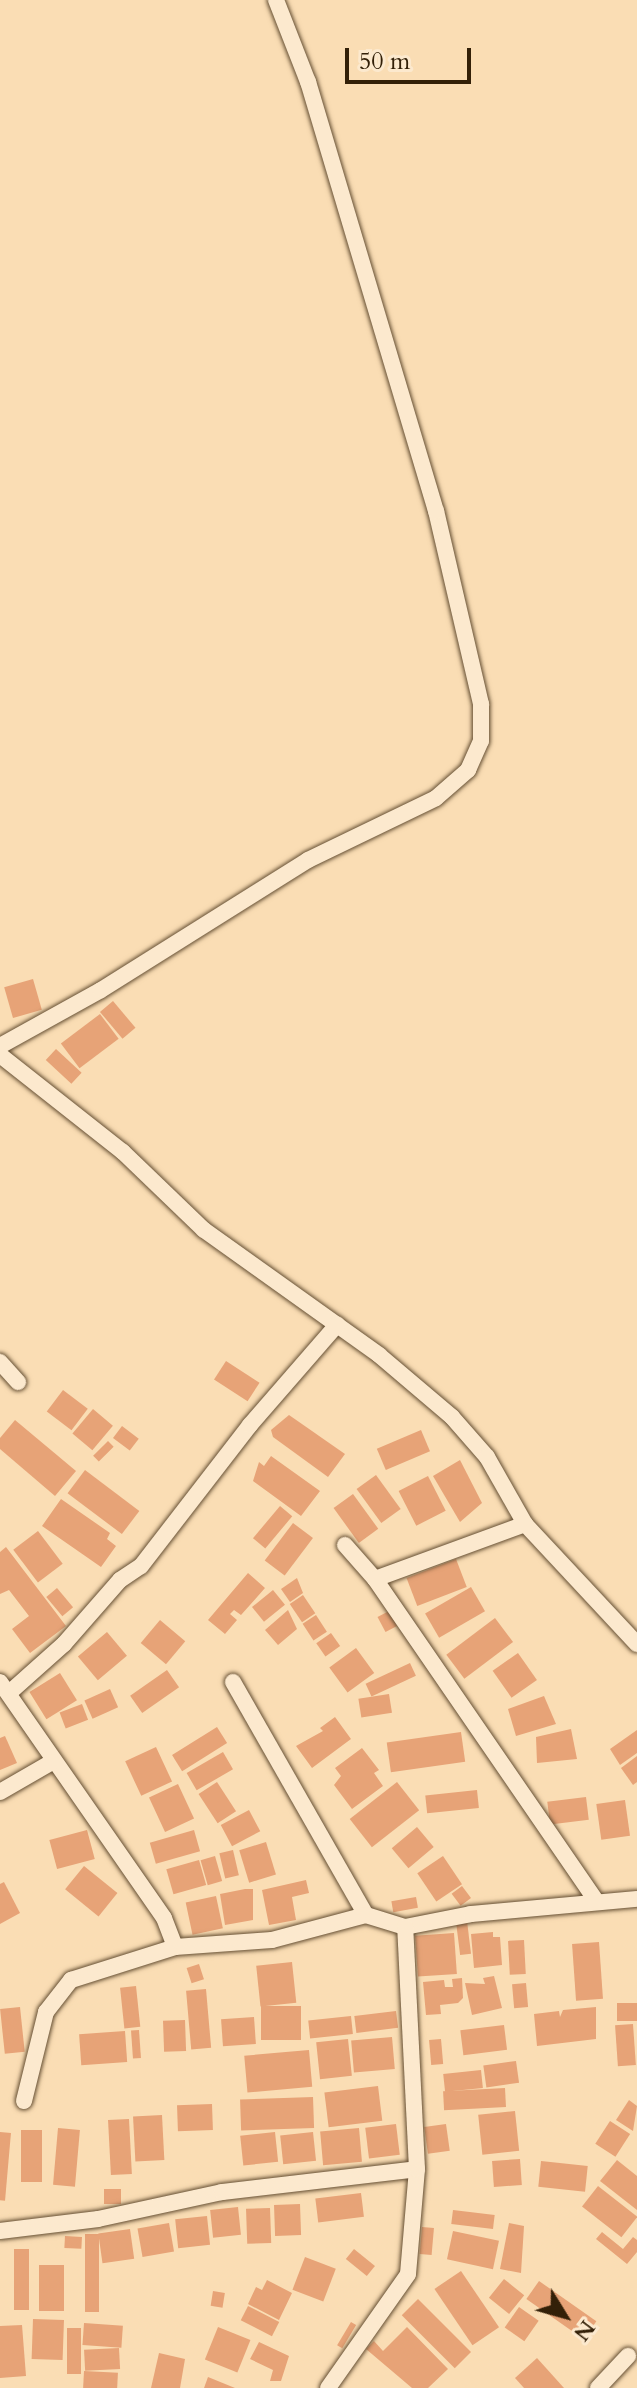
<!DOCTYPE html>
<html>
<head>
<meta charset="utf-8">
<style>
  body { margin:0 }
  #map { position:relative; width:637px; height:2388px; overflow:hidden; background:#faddb4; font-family:Cardo,serif }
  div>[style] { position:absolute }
  .building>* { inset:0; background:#e7a377; transform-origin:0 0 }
  .roads { filter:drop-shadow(0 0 2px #654f33) drop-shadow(0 0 2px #654f33) }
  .street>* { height:16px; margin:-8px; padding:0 8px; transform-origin:8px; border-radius:8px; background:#fce9ce }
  span { translate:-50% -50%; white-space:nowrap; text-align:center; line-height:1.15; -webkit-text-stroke:8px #fce9ce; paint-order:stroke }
  .north { position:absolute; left:525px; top:2276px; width:80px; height:80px; -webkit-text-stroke:6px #fce9ce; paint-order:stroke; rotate:127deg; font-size:22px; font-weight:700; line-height:32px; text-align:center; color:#332008 }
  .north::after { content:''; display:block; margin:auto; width:28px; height:36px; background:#332008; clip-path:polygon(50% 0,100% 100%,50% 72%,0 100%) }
  .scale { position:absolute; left:345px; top:48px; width:126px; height:36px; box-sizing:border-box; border:4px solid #332008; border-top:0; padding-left:10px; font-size:24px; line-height:28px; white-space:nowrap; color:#332008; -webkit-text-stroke:6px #fce9ce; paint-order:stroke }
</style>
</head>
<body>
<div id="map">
  <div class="building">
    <i style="left:33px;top:979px;width:32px;height:30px;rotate:74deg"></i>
    <i style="left:113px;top:1001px;width:35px;height:17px;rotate:50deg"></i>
    <i style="left:100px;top:1014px;width:31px;height:49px;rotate:53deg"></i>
    <i style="left:56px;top:1049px;width:35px;height:15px;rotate:43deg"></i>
    <i style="left:226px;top:1361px;width:40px;height:22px;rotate:33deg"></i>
    <i style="left:63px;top:1390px;width:31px;height:27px;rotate:37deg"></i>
    <i style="left:93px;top:1409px;width:26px;height:32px;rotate:40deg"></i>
    <i style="clip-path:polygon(289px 1415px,345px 1454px,328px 1477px,273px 1437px,271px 1430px)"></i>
    <i style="clip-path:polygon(15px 1420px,76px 1471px,55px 1496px,0 1449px,0 1438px)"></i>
    <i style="left:122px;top:1426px;width:21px;height:15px;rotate:37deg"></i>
    <i style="left:421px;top:1430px;width:23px;height:48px;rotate:67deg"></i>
    <i style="left:108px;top:1441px;width:8px;height:21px;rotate:45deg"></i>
    <i style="clip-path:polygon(271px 1456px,320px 1491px,301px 1516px,253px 1481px,259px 1462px,264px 1466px)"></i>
    <i style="clip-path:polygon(460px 1460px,482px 1503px,460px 1522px,433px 1476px)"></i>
    <i style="left:85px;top:1470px;width:68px;height:29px;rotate:37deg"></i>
    <i style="left:376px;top:1475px;width:42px;height:24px;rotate:54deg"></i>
    <i style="left:428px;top:1476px;width:39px;height:33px;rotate:63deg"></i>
    <i style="left:353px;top:1494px;width:43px;height:24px;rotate:54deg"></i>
    <i style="clip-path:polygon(61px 1499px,110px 1533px,107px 1539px,116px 1546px,101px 1567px,42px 1526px)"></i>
    <i style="left:280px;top:1506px;width:16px;height:42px;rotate:40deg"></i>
    <i style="left:293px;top:1523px;width:25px;height:47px;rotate:37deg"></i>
    <i style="left:38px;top:1531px;width:41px;height:31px;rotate:53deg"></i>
    <i style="clip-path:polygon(6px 1547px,66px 1626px,30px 1653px,12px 1629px,29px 1616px,9px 1590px,0 1594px,0 1552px)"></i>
    <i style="left:456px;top:1559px;width:30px;height:53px;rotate:69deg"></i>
    <i style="clip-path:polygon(248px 1573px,265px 1588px,241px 1615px,234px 1610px,230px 1614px,237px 1620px,225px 1634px,208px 1620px)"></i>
    <i style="clip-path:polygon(297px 1578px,303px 1593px,290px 1602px,281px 1589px)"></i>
    <i style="left:471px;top:1587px;width:28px;height:53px;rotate:60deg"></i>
    <i style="left:57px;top:1588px;width:25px;height:14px;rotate:50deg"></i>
    <i style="left:273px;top:1590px;width:19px;height:27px;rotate:51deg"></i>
    <i style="left:303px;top:1595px;width:22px;height:16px;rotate:56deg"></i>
    <i style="clip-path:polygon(288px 1610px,297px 1629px,278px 1645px,265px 1630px)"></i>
    <i style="left:389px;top:1611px;width:17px;height:13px;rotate:62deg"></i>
    <i style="left:316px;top:1615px;width:20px;height:16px;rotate:57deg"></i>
    <i style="left:495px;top:1618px;width:30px;height:61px;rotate:53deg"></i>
    <i style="left:160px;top:1620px;width:33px;height:30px;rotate:40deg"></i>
    <i style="left:107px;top:1632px;width:31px;height:38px;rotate:50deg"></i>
    <i style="left:331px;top:1633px;width:16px;height:18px;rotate:55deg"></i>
    <i style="left:356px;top:1648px;width:31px;height:33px;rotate:54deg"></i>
    <i style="left:518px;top:1653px;width:33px;height:31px;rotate:55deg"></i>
    <i style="left:410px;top:1663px;width:14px;height:49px;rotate:65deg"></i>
    <i style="left:167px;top:1670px;width:21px;height:45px;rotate:55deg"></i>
    <i style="left:60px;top:1673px;width:32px;height:36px;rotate:58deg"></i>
    <i style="left:110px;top:1689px;width:20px;height:28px;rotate:66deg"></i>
    <i style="left:389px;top:1694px;width:19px;height:31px;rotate:81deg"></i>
    <i style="clip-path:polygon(544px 1696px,556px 1724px,516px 1736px,508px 1709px)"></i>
    <i style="left:82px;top:1704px;width:17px;height:24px;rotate:69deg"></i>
    <i style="clip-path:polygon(335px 1717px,351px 1739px,312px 1768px,296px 1746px,323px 1731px,320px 1728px)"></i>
    <i style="left:217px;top:1727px;width:19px;height:53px;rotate:58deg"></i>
    <i style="clip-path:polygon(571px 1729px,577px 1759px,537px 1763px,536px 1737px)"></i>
    <i style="clip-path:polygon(637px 1730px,637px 1753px,620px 1765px,610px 1749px)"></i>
    <i style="left:461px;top:1732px;width:30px;height:75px;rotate:82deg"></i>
    <i style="clip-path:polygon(5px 1736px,17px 1763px,0 1770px,0 1738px)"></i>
    <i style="left:156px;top:1747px;width:38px;height:34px;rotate:65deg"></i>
    <i style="clip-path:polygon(362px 1748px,379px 1770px,374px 1773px,383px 1786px,352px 1809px,334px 1785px,341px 1776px,335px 1768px)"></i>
    <i style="left:223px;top:1752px;width:20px;height:42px;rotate:60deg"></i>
    <i style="clip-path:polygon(637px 1756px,637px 1782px,633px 1785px,621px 1768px)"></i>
    <i style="left:217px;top:1782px;width:35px;height:22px;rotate:57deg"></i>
    <i style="left:397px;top:1782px;width:36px;height:60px;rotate:52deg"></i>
    <i style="left:178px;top:1784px;width:38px;height:32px;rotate:65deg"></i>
    <i style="left:477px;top:1790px;width:18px;height:52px;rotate:84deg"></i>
    <i style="left:586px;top:1797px;width:23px;height:39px;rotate:83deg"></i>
    <i style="left:625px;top:1800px;width:36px;height:29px;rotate:82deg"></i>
    <i style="left:249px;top:1810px;width:24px;height:32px;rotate:62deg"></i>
    <i style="left:417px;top:1827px;width:26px;height:33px;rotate:50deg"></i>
    <i style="left:87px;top:1830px;width:30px;height:39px;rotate:75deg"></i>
    <i style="left:194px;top:1830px;width:22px;height:46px;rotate:74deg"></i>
    <i style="left:266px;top:1842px;width:34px;height:28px;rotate:73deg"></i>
    <i style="left:233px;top:1850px;width:26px;height:14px;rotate:77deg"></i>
    <i style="left:215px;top:1856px;width:26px;height:15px;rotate:74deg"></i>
    <i style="left:443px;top:1856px;width:34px;height:31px;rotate:56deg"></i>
    <i style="left:199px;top:1860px;width:26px;height:34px;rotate:74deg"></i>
    <i style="left:84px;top:1866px;width:43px;height:30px;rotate:39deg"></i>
    <i style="clip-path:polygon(306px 1880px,309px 1893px,292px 1897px,296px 1920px,269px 1925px,262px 1890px)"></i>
    <i style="clip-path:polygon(4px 1882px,20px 1913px,0 1924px,0 1884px)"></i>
    <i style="left:462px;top:1886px;width:15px;height:13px;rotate:53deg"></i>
    <i style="clip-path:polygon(245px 1889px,253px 1889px,253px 1920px,225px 1925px,220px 1894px)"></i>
    <i style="left:216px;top:1896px;width:33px;height:31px;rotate:78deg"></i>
    <i style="left:416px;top:1897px;width:11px;height:25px;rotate:80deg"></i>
    <i style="left:467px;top:1921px;width:33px;height:11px;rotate:83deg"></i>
    <i style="clip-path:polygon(493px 1932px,493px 1937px,500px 1937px,502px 1965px,474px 1968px,471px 1934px)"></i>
    <i style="left:454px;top:1933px;width:41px;height:39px;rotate:86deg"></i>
    <i style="left:524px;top:1940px;width:34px;height:16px;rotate:87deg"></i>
    <i style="left:599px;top:1942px;width:57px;height:27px;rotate:86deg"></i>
    <i style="left:292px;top:1962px;width:41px;height:36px;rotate:84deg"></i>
    <i style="left:199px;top:1964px;width:16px;height:13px;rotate:72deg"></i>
    <i style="clip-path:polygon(494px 1976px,502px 2008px,472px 2015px,465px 1983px,485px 1984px,483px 1978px)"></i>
    <i style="clip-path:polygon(462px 1978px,463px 1998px,458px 2003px,440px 2005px,441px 2014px,426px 2015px,423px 1982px,444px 1980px,445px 1987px,453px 1987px,452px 1979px)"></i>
    <i style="left:526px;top:1983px;width:24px;height:14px;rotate:85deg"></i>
    <i style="left:136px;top:1986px;width:41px;height:16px;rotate:84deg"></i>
    <i style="left:206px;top:1989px;width:59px;height:20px;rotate:85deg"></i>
    <i style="left:637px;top:2003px;width:18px;height:20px;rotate:90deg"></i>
    <i style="left:261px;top:2006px;width:40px;height:34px"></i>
    <i style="left:20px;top:2007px;width:45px;height:20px;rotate:84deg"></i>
    <i style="clip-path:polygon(596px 2007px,596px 2039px,537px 2046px,534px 2014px,559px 2011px,560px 2017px,563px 2010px)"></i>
    <i style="left:396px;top:2011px;width:17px;height:42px;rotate:83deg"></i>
    <i style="left:351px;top:2016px;width:18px;height:43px;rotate:84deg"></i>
    <i style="left:254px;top:2017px;width:27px;height:33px;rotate:86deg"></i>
    <i style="left:185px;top:2020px;width:31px;height:22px;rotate:88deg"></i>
    <i style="left:633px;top:2024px;width:41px;height:18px;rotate:86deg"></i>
    <i style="left:504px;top:2025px;width:25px;height:44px;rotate:83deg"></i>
    <i style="left:139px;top:2030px;width:28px;height:8px;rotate:86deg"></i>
    <i style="left:125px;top:2031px;width:31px;height:46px;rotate:86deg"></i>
    <i style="left:392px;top:2037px;width:32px;height:41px;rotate:85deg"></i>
    <i style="left:348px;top:2039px;width:37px;height:32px;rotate:84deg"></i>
    <i style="left:441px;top:2039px;width:25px;height:12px;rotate:85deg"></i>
    <i style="left:309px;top:2050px;width:37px;height:65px;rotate:85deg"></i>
    <i style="left:516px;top:2061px;width:22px;height:33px;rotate:82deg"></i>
    <i style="left:481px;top:2070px;width:18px;height:38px;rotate:84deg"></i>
    <i style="left:378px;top:2086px;width:35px;height:54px;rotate:83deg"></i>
    <i style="left:505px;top:2088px;width:19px;height:62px;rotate:87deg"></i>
    <i style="left:313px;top:2097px;width:31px;height:73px;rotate:88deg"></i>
    <i style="clip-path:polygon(629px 2100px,637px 2106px,633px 2131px,616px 2120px)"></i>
    <i style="left:212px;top:2104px;width:26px;height:35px;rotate:88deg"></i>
    <i style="left:515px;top:2111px;width:40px;height:37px;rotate:84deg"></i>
    <i style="left:162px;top:2115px;width:45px;height:29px;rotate:87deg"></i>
    <i style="left:129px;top:2119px;width:55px;height:21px;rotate:87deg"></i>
    <i style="left:610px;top:2121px;width:24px;height:27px;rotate:33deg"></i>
    <i style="left:396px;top:2124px;width:31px;height:31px;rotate:83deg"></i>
    <i style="left:446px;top:2124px;width:27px;height:22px;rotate:82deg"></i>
    <i style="left:58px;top:2128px;width:22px;height:57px;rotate:5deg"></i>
    <i style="left:359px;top:2128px;width:34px;height:39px;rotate:85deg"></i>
    <i style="left:21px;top:2130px;width:21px;height:52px"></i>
    <i style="left:0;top:2132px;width:11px;height:68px;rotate:5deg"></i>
    <i style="left:275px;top:2132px;width:30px;height:35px;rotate:84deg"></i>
    <i style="left:313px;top:2132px;width:29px;height:33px;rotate:84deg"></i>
    <i style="left:520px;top:2159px;width:26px;height:28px;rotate:86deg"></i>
    <i style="clip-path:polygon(617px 2160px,637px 2176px,637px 2210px,600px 2181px)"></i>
    <i style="left:541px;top:2161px;width:47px;height:26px;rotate:6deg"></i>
    <i style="left:598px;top:2186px;width:50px;height:26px;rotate:38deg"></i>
    <i style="left:104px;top:2189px;width:17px;height:15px"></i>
    <i style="left:361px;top:2193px;width:24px;height:46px;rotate:83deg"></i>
    <i style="left:300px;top:2204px;width:31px;height:26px;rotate:88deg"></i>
    <i style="left:238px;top:2207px;width:28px;height:28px;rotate:84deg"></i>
    <i style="left:270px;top:2208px;width:35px;height:24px;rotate:88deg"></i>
    <i style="left:453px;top:2210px;width:42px;height:14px;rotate:7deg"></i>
    <i style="left:207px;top:2216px;width:29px;height:32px;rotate:84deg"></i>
    <i style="left:169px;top:2223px;width:29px;height:32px;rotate:80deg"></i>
    <i style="clip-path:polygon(509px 2223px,524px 2226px,521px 2273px,500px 2269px)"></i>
    <i style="left:422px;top:2227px;width:12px;height:27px;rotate:5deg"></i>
    <i style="left:130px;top:2229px;width:30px;height:32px;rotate:82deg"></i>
    <i style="left:453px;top:2231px;width:47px;height:29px;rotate:12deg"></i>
    <i style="clip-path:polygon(602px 2232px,623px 2249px,633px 2237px,637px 2240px,637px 2252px,627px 2264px,596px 2239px)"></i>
    <i style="left:85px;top:2234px;width:14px;height:78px"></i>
    <i style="left:65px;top:2236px;width:17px;height:12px;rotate:3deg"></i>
    <i style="left:14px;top:2249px;width:15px;height:61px"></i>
    <i style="left:354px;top:2249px;width:27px;height:13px;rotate:39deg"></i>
    <i style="left:305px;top:2257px;width:33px;height:35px;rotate:21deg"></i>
    <i style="left:39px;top:2265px;width:25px;height:46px"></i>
    <i style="left:461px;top:2271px;width:68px;height:32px;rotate:56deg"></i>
    <i style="left:504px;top:2279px;width:26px;height:24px;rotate:39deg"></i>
    <i style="clip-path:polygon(267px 2280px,292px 2293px,279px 2320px,248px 2304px,256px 2287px,262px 2290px)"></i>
    <i style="left:539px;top:2281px;width:70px;height:22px;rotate:35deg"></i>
    <i style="left:213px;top:2291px;width:12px;height:15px;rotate:9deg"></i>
    <i style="left:418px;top:2299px;width:75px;height:23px;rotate:45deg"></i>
    <i style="left:248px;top:2306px;width:35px;height:16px;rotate:27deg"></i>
    <i style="left:519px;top:2307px;width:24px;height:25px;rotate:35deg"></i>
    <i style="left:33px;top:2319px;width:31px;height:40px;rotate:2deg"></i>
    <i style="left:351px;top:2322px;width:6px;height:27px;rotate:31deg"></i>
    <i style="left:84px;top:2323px;width:39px;height:22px;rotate:4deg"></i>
    <i style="clip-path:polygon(22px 2325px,26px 2376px,0 2378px,0 2326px)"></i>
    <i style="left:218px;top:2327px;width:35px;height:35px;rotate:22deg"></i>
    <i style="clip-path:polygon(407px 2327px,448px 2369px,428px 2388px,412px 2388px,366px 2349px,374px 2341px,383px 2351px)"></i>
    <i style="left:67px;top:2328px;width:14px;height:46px"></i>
    <i style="clip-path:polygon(259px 2342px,289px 2356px,281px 2381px,270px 2381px,273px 2370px,250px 2359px)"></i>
    <i style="left:119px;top:2348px;width:21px;height:35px;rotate:87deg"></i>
    <i style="clip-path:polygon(159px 2353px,185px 2359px,180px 2388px,151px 2388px)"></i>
    <i style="clip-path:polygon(537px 2358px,564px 2388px,524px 2388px,515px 2378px)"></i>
    <i style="left:84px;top:2371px;width:34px;height:17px;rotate:3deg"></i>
    <i style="clip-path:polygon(208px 2377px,235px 2388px,204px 2388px)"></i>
  </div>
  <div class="roads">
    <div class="street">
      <i style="left:0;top:1046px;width:115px;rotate:-29deg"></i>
      <i style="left:101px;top:990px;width:244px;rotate:-32.1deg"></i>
      <i style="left:308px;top:860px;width:142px;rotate:-25.8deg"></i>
      <i style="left:436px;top:798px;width:43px;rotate:-41.2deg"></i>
      <i style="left:468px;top:770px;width:32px;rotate:-66deg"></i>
      <i style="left:481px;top:741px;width:37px;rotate:-90deg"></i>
      <i style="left:481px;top:704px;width:198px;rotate:-103.1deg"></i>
      <i style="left:436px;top:511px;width:448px;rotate:-106.6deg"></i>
      <i style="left:308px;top:82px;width:88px;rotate:-111.3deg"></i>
      <i style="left:0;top:1055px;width:157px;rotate:38.3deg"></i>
      <i style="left:123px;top:1152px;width:112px;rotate:43.9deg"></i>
      <i style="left:204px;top:1230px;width:215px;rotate:35.5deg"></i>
      <i style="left:379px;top:1355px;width:96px;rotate:40.3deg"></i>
      <i style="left:452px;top:1417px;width:53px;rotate:48.8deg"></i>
      <i style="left:487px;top:1457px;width:77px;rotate:60.4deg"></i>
      <i style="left:525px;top:1524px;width:164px;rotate:47deg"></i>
      <i style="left:0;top:1362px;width:27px;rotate:48deg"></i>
      <i style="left:345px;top:1545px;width:45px;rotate:48.6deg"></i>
      <i style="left:375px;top:1579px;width:391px;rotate:55.5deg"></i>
      <i style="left:375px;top:1579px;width:160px;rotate:-20.1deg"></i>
      <i style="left:0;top:1682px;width:287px;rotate:55.2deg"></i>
      <i style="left:164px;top:1918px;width:31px;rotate:69deg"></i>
      <i style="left:233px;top:1682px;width:268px;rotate:60.3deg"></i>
      <i style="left:9px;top:1693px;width:74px;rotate:-41.7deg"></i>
      <i style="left:64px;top:1644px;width:85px;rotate:-48.8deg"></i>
      <i style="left:120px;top:1580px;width:25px;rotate:-34deg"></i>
      <i style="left:141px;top:1566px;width:178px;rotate:-52.3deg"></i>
      <i style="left:250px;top:1425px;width:133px;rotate:-49deg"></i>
      <i style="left:0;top:1792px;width:60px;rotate:-30deg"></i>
      <i style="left:24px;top:2101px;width:92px;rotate:-76.1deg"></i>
      <i style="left:46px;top:2012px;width:41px;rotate:-52deg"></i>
      <i style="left:71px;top:1980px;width:109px;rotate:-17.6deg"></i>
      <i style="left:175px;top:1947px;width:97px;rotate:-4.1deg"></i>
      <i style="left:272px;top:1940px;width:97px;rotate:-14.9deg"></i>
      <i style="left:366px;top:1915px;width:41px;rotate:17.1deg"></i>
      <i style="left:405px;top:1927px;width:67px;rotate:-11.1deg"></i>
      <i style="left:471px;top:1914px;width:167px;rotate:-5.2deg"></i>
      <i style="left:0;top:2231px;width:99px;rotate:-7deg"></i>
      <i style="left:98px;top:2219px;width:127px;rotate:-12.3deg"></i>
      <i style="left:222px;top:2192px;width:196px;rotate:-6.7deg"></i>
      <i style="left:328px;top:2388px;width:139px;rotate:-54.9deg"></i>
      <i style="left:408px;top:2274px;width:105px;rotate:-85.1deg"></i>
      <i style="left:417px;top:2169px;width:242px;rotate:-92.8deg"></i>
      <i style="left:598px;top:2388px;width:44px;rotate:-46.8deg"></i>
    </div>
  </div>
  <div class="north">N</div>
  <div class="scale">50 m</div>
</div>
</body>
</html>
